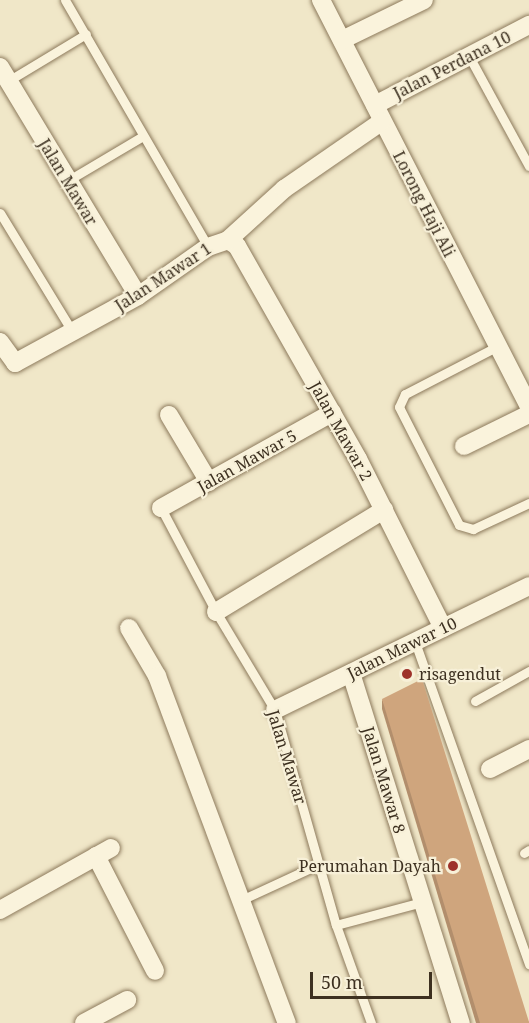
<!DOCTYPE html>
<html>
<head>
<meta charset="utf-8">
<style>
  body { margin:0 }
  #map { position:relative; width:529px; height:1023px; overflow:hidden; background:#f0e7c8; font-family:"Noto Serif",serif }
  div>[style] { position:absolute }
  .roads { filter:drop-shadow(0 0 2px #8d7a5c) drop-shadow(0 0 2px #8d7a5c) }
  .service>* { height:9px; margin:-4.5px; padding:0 4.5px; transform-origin:4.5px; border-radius:4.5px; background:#faf3dc }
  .minor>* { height:18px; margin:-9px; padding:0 9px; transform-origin:9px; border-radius:9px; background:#faf3dc }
  .wall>* { inset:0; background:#b28e6c }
  .building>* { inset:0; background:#cfa57d }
  .dots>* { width:16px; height:16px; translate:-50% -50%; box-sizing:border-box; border:3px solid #f7f0d8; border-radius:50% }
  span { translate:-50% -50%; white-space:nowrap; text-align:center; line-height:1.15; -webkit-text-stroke:4.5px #f7f0d8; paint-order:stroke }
  .street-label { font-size:16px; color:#3d3020 }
  .poi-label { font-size:16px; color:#3d3020 }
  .left { translate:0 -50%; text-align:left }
  .right { translate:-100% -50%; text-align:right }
  .scale { position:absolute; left:310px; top:972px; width:122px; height:27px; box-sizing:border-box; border:3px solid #3d3020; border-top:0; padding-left:8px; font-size:18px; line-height:21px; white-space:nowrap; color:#3d3020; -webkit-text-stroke:4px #f7f0d8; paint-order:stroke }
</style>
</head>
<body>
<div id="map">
  <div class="roads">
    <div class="service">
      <i style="left:65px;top:0;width:285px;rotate:59.9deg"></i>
      <i style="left:470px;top:58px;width:123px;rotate:61.4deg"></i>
      <i style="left:8px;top:81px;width:91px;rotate:-31.1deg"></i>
      <i style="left:67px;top:181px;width:88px;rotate:-30.6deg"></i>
      <i style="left:0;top:213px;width:138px;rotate:58.6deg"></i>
      <i style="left:498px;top:346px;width:105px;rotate:152.7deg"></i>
      <i style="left:405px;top:394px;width:14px;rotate:115deg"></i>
      <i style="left:399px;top:407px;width:132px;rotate:63deg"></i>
      <i style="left:459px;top:525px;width:15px;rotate:16deg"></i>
      <i style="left:473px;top:529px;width:62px;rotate:-24.9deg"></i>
      <i style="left:161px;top:508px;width:118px;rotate:62.1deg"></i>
      <i style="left:216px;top:612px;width:114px;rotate:59deg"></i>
      <i style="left:275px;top:710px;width:223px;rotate:74.2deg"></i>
      <i style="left:336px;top:925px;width:104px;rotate:70.3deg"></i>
      <i style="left:415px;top:642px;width:342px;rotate:70.5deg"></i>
      <i style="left:475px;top:701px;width:62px;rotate:-29.1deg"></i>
      <i style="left:524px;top:853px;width:6px;rotate:-31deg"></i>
      <i style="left:239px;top:901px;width:88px;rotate:-24.8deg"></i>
      <i style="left:336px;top:925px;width:89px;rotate:-15deg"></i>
    </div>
    <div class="minor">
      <i style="left:321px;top:0;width:457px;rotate:62.9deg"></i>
      <i style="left:342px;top:40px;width:91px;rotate:-26deg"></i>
      <i style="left:0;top:67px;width:267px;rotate:58.9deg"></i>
      <i style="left:375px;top:105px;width:174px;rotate:-27.5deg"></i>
      <i style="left:228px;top:240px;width:11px;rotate:34deg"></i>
      <i style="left:237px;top:246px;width:245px;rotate:60.4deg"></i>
      <i style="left:358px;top:459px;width:189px;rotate:63.3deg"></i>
      <i style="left:0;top:342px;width:26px;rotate:54deg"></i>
      <i style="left:15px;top:363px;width:140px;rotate:-28.6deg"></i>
      <i style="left:138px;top:296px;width:85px;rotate:-35deg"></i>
      <i style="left:208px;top:247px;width:21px;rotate:-19deg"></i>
      <i style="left:228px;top:240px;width:76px;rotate:-42.3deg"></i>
      <i style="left:284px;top:189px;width:118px;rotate:-34.6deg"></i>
      <i style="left:169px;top:415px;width:78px;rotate:59.2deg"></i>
      <i style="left:464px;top:446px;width:72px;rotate:-26.2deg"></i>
      <i style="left:161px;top:508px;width:196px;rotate:-29.1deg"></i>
      <i style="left:216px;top:612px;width:197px;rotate:-31.3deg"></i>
      <i style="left:129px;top:628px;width:56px;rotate:59.7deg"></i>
      <i style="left:157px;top:676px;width:371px;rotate:69.5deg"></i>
      <i style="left:351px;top:673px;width:367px;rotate:72.6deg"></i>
      <i style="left:275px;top:710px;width:283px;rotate:-26deg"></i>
      <i style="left:490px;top:769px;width:44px;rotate:-27.1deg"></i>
      <i style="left:96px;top:856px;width:129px;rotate:62.8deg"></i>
      <i style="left:0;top:910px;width:127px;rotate:-29.2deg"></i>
      <i style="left:84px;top:1023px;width:49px;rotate:-28.1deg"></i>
    </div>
  </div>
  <div class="wall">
    <i style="clip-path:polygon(382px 699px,529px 1023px,476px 1023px,382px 709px)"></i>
  </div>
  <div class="building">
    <i style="clip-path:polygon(422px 679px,529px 1022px,529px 1023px,480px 1023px,382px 699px)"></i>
  </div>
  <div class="dots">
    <i style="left:407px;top:674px;background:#9e322a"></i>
    <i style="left:453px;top:866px;background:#9e322a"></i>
  </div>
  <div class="street-label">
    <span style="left:452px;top:65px;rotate:-27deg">Jalan Perdana 10</span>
    <span style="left:68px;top:182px;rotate:59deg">Jalan Mawar</span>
    <span style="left:424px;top:204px;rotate:63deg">Lorong Haji Ali</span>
    <span style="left:163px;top:277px;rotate:-33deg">Jalan Mawar 1</span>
    <span style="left:341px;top:431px;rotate:61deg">Jalan Mawar 2</span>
    <span style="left:247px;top:461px;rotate:-29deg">Jalan Mawar 5</span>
    <span style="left:402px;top:648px;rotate:-26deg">Jalan Mawar 10</span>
    <span style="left:287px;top:757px;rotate:73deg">Jalan Mawar</span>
    <span style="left:384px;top:780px;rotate:73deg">Jalan Mawar 8</span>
  </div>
  <div class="poi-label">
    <span class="left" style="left:419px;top:674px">risagendut</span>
    <span class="right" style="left:441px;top:866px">Perumahan Dayah</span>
  </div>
  <div class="scale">50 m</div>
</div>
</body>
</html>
